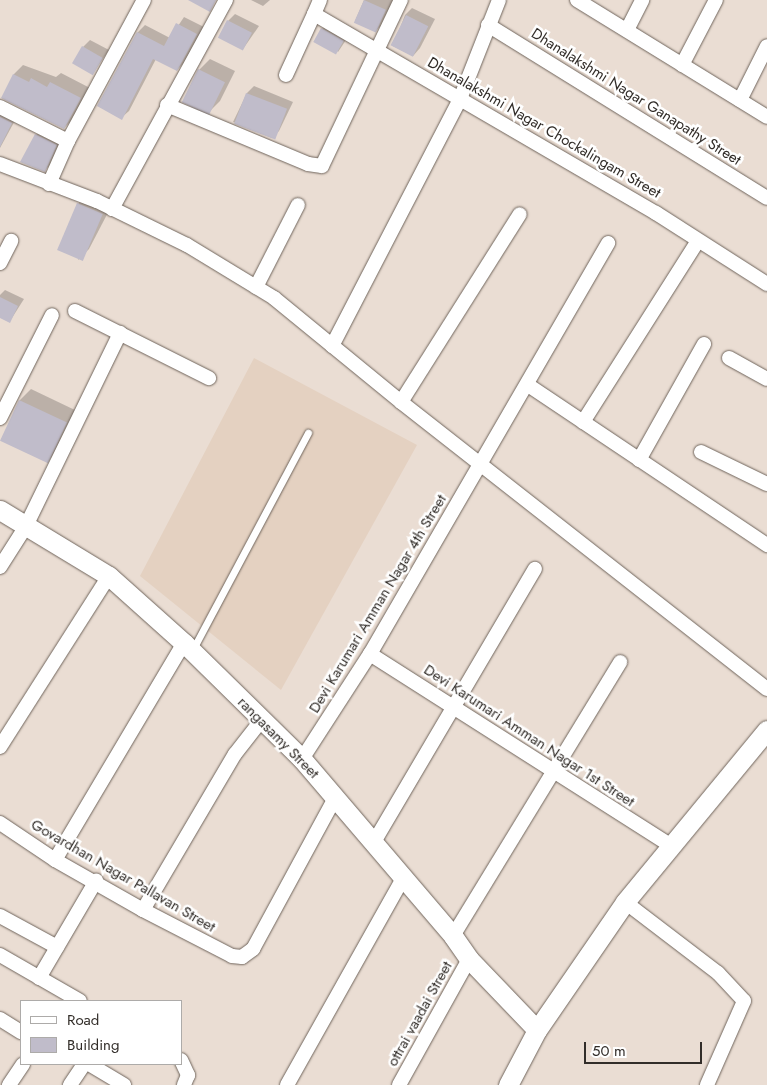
<!DOCTYPE html>
<html>
<head>
<meta charset="utf-8">
<style>
  body { margin:0 }
  #map { position:relative; width:767px; height:1085px; overflow:hidden; background:#eaddd3; font-family:Jost,sans-serif }
  div>[style] { position:absolute }
  .built>* { inset:0; background:#e4d1c1 }
  .shadow>* { inset:0; background:#0003 }
  .building>* { inset:0; background:#c0bcca; transform-origin:0 0 }
  .roads { filter:drop-shadow(0 0 1px #6f645b) drop-shadow(0 0 1px #6f645b) }
  .lane>* { height:7px; margin:-3.5px; padding:0 3.5px; transform-origin:3.5px; border-radius:3.5px; background:#fff }
  .street>* { height:14px; margin:-7px; padding:0 7px; transform-origin:7px; border-radius:7px; background:#fff }
  .secondary>* { height:19px; margin:-9.5px; padding:0 9.5px; transform-origin:9.5px; border-radius:9.5px; background:#fff }
  span { translate:-50% -50%; white-space:nowrap; text-align:center; line-height:1.15; -webkit-text-stroke:5px #fff; paint-order:stroke }
  .street-label { font-size:15px; color:#322d29 }
  .legend { position:absolute; left:20px; top:1000px; width:162px; height:65px; box-sizing:border-box; background:#fff; border:1px solid #adaba9; margin:0; padding:6px 9px; list-style:none; font-size:15px; color:#322d29 }
  .legend li { display:flex; align-items:center; gap:10px; height:25px }
  .legend b { width:25px; border:1px solid #adaba9 }
  .scale { position:absolute; left:584px; top:1042px; width:118px; height:22px; box-sizing:border-box; border:2px solid #322d29; border-top:0; padding-left:6px; font-size:15px; line-height:18px; white-space:nowrap; color:#322d29; -webkit-text-stroke:4px #fff; paint-order:stroke }
</style>
</head>
<body>
<div id="map">
  <div class="built">
    <i style="clip-path:polygon(254px 358px,417px 445px,281px 690px,140px 576px)"></i>
  </div>
  <div class="shadow">
    <i style="clip-path:polygon(251px 0,270px 0,263px 6px)"></i>
    <i style="clip-path:polygon(364px 0,394px 0,385px 21px,376px 31px,355px 21px)"></i>
    <i style="clip-path:polygon(412px 8px,435px 19px,420px 48px,413px 56px,393px 46px,405px 15px)"></i>
    <i style="clip-path:polygon(235px 14px,259px 26px,243px 49px,228px 21px)"></i>
    <i style="clip-path:polygon(184px 17px,204px 27px,184px 63px,177px 70px,156px 59px,129px 111px,121px 118px,98px 106px,138px 32px,145px 25px,170px 38px)"></i>
    <i style="clip-path:polygon(329px 22px,350px 34px,338px 52px,322px 29px)"></i>
    <i style="clip-path:polygon(90px 40px,109px 50px,93px 73px,83px 47px)"></i>
    <i style="clip-path:polygon(210px 59px,235px 71px,220px 101px,209px 112px,199px 70px)"></i>
    <i style="clip-path:polygon(23px 65px,56px 77px,61px 73px,90px 88px,74px 118px,64px 128px,2px 98px,14px 74px)"></i>
    <i style="clip-path:polygon(254px 86px,293px 102px,279px 131px,272px 138px,233px 122px,247px 93px)"></i>
    <i style="clip-path:polygon(0 103px,18px 115px,0 148px)"></i>
    <i style="clip-path:polygon(43px 128px,63px 138px,52px 163px,45px 170px,36px 135px)"></i>
    <i style="clip-path:polygon(89px 192px,113px 203px,89px 249px,78px 260px,78px 204px)"></i>
    <i style="clip-path:polygon(5px 290px,24px 299px,10px 321px,0 317px,0 295px)"></i>
    <i style="clip-path:polygon(31px 389px,77px 411px,58px 451px,47px 462px,1px 440px,20px 400px)"></i>
  </div>
  <div class="building">
    <i style="clip-path:polygon(188px 0,216px 0,210px 12px)"></i>
    <i style="left:364px;top:0;width:24px;height:25px;rotate:24deg"></i>
    <i style="left:406px;top:15px;width:25px;height:34px;rotate:27deg"></i>
    <i style="left:227px;top:20px;width:28px;height:20px;rotate:27deg"></i>
    <i style="clip-path:polygon(176px 23px,197px 34px,177px 71px,153px 59px,122px 120px,97px 106px,137px 32px,164px 46px)"></i>
    <i style="left:321px;top:28px;width:26px;height:16px;rotate:29deg"></i>
    <i style="left:82px;top:46px;width:24px;height:20px;rotate:30deg"></i>
    <i style="left:198px;top:69px;width:30px;height:37px;rotate:26deg"></i>
    <i style="clip-path:polygon(13px 74px,29px 82px,31px 78px,47px 87px,50px 82px,81px 98px,64px 129px,1px 98px)"></i>
    <i style="left:246px;top:93px;width:44px;height:33px;rotate:21deg"></i>
    <i style="clip-path:polygon(0 117px,12px 123px,0 147px)"></i>
    <i style="clip-path:polygon(35px 134px,57px 145px,45px 172px,20px 162px)"></i>
    <i style="left:77px;top:203px;width:28px;height:51px;rotate:23deg"></i>
    <i style="clip-path:polygon(0 297px,18px 306px,10px 323px,0 318px)"></i>
    <i style="left:19px;top:400px;width:53px;height:45px;rotate:25deg"></i>
  </div>
  <div class="roads">
    <div class="lane">
      <i style="left:193px;top:649px;width:245px;rotate:-62deg"></i>
    </div>
    <div class="street">
      <i style="left:320px;top:0;width:15px;rotate:113deg"></i>
      <i style="left:314px;top:14px;width:396px;rotate:30.2deg"></i>
      <i style="left:656px;top:213px;width:132px;rotate:32.6deg"></i>
      <i style="left:577px;top:0;width:223px;rotate:31.6deg"></i>
      <i style="left:488px;top:25px;width:328px;rotate:31.8deg"></i>
      <i style="left:627px;top:30px;width:34px;rotate:-63deg"></i>
      <i style="left:682px;top:65px;width:73px;rotate:-62.4deg"></i>
      <i style="left:286px;top:75px;width:67px;rotate:-65.3deg"></i>
      <i style="left:740px;top:100px;width:60px;rotate:-63.4deg"></i>
      <i style="left:167px;top:105px;width:153px;rotate:22.7deg"></i>
      <i style="left:308px;top:164px;width:14px;rotate:8deg"></i>
      <i style="left:322px;top:166px;width:184px;rotate:-64.6deg"></i>
      <i style="left:0;top:107px;width:76px;rotate:26.6deg"></i>
      <i style="left:0;top:164px;width:104px;rotate:20.9deg"></i>
      <i style="left:97px;top:201px;width:100px;rotate:26.1deg"></i>
      <i style="left:187px;top:245px;width:102px;rotate:31.3deg"></i>
      <i style="left:274px;top:298px;width:164px;rotate:39.3deg"></i>
      <i style="left:401px;top:402px;width:465px;rotate:38.1deg"></i>
      <i style="left:49px;top:184px;width:47px;rotate:-66.2deg"></i>
      <i style="left:68px;top:141px;width:160px;rotate:-61.7deg"></i>
      <i style="left:112px;top:209px;width:238px;rotate:-61.4deg"></i>
      <i style="left:0;top:263px;width:25px;rotate:-63deg"></i>
      <i style="left:256px;top:287px;width:92px;rotate:-62.9deg"></i>
      <i style="left:75px;top:311px;width:150px;rotate:26.6deg"></i>
      <i style="left:332px;top:346px;width:278px;rotate:-62.6deg"></i>
      <i style="left:460px;top:99px;width:106px;rotate:-68.5deg"></i>
      <i style="left:729px;top:358px;width:43px;rotate:28.9deg"></i>
      <i style="left:528px;top:385px;width:288px;rotate:33.8deg"></i>
      <i style="left:401px;top:402px;width:222px;rotate:-57.7deg"></i>
      <i style="left:0;top:418px;width:115px;rotate:-63.2deg"></i>
      <i style="left:583px;top:422px;width:214px;rotate:-57.6deg"></i>
      <i style="left:701px;top:452px;width:73px;rotate:25.9deg"></i>
      <i style="left:639px;top:460px;width:133px;rotate:-60.7deg"></i>
      <i style="left:0;top:567px;width:49px;rotate:-57.6deg"></i>
      <i style="left:26px;top:526px;width:215px;rotate:-64deg"></i>
      <i style="left:370px;top:654px;width:356px;rotate:32.5deg"></i>
      <i style="left:0;top:747px;width:203px;rotate:-57.5deg"></i>
      <i style="left:302px;top:759px;width:125px;rotate:-57.1deg"></i>
      <i style="left:370px;top:654px;width:475px;rotate:-59.9deg"></i>
      <i style="left:0;top:823px;width:66px;rotate:33.9deg"></i>
      <i style="left:55px;top:860px;width:101px;rotate:29.6deg"></i>
      <i style="left:143px;top:910px;width:100px;rotate:27.3deg"></i>
      <i style="left:232px;top:956px;width:10px;rotate:6deg"></i>
      <i style="left:242px;top:957px;width:14px;rotate:-36deg"></i>
      <i style="left:253px;top:949px;width:172px;rotate:-61.5deg"></i>
      <i style="left:374px;top:842px;width:317px;rotate:-59.5deg"></i>
      <i style="left:55px;top:860px;width:252px;rotate:-59.3deg"></i>
      <i style="left:625px;top:902px;width:117px;rotate:37.4deg"></i>
      <i style="left:718px;top:973px;width:38px;rotate:47deg"></i>
      <i style="left:744px;top:1001px;width:92px;rotate:113.8deg"></i>
      <i style="left:143px;top:910px;width:181px;rotate:-59.5deg"></i>
      <i style="left:235px;top:754px;width:41px;rotate:-52deg"></i>
      <i style="left:0;top:916px;width:65px;rotate:28.5deg"></i>
      <i style="left:453px;top:936px;width:321px;rotate:-58.6deg"></i>
      <i style="left:0;top:955px;width:92px;rotate:29.9deg"></i>
      <i style="left:39px;top:978px;width:113px;rotate:-59.6deg"></i>
      <i style="left:0;top:1019px;width:25px;rotate:32deg"></i>
      <i style="left:181px;top:1060px;width:17px;rotate:65deg"></i>
      <i style="left:188px;top:1075px;width:11px;rotate:112deg"></i>
      <i style="left:89px;top:1064px;width:41px;rotate:31deg"></i>
      <i style="left:9px;top:1085px;width:25px;rotate:-56deg"></i>
      <i style="left:70px;top:1085px;width:25px;rotate:-56deg"></i>
      <i style="left:287px;top:1085px;width:237px;rotate:-60.7deg"></i>
      <i style="left:399px;top:1085px;width:144px;rotate:-60.9deg"></i>
    </div>
    <div class="secondary">
      <i style="left:0;top:510px;width:127px;rotate:31.2deg"></i>
      <i style="left:109px;top:576px;width:101px;rotate:41.8deg"></i>
      <i style="left:184px;top:643px;width:165px;rotate:44.5deg"></i>
      <i style="left:302px;top:759px;width:233px;rotate:49.5deg"></i>
      <i style="left:453px;top:936px;width:28px;rotate:55deg"></i>
      <i style="left:469px;top:959px;width:98px;rotate:46.2deg"></i>
      <i style="left:508px;top:1085px;width:62px;rotate:-62.2deg"></i>
      <i style="left:537px;top:1030px;width:155px;rotate:-55.5deg"></i>
      <i style="left:625px;top:902px;width:223px;rotate:-50.5deg"></i>
    </div>
  </div>
  <div class="street-label">
    <span style="left:636px;top:97px;rotate:32deg">Dhanalakshmi Nagar Ganapathy Street</span>
    <span style="left:544px;top:128px;rotate:30deg">Dhanalakshmi Nagar Chockalingam Street</span>
    <span style="left:378px;top:604px;rotate:-59deg">Devi Karumari Amman Nagar 4th Street</span>
    <span style="left:529px;top:736px;rotate:33deg">Devi Karumari Amman Nagar 1st Street</span>
    <span style="left:278px;top:738px;rotate:45deg">rangasamy Street</span>
    <span style="left:123px;top:876px;rotate:30deg">Govardhan Nagar Pallavan Street</span>
    <span style="left:420px;top:1014px;rotate:-61deg">ottrai vaadai Street</span>
  </div>
  <ul class="legend">
  <li><b style="height:6px;background:#fff"></b>Road</li>
  <li><b style="height:14px;background:#c0bcca"></b>Building</li>
  </ul>
  <div class="scale">50 m</div>
</div>
</body>
</html>
